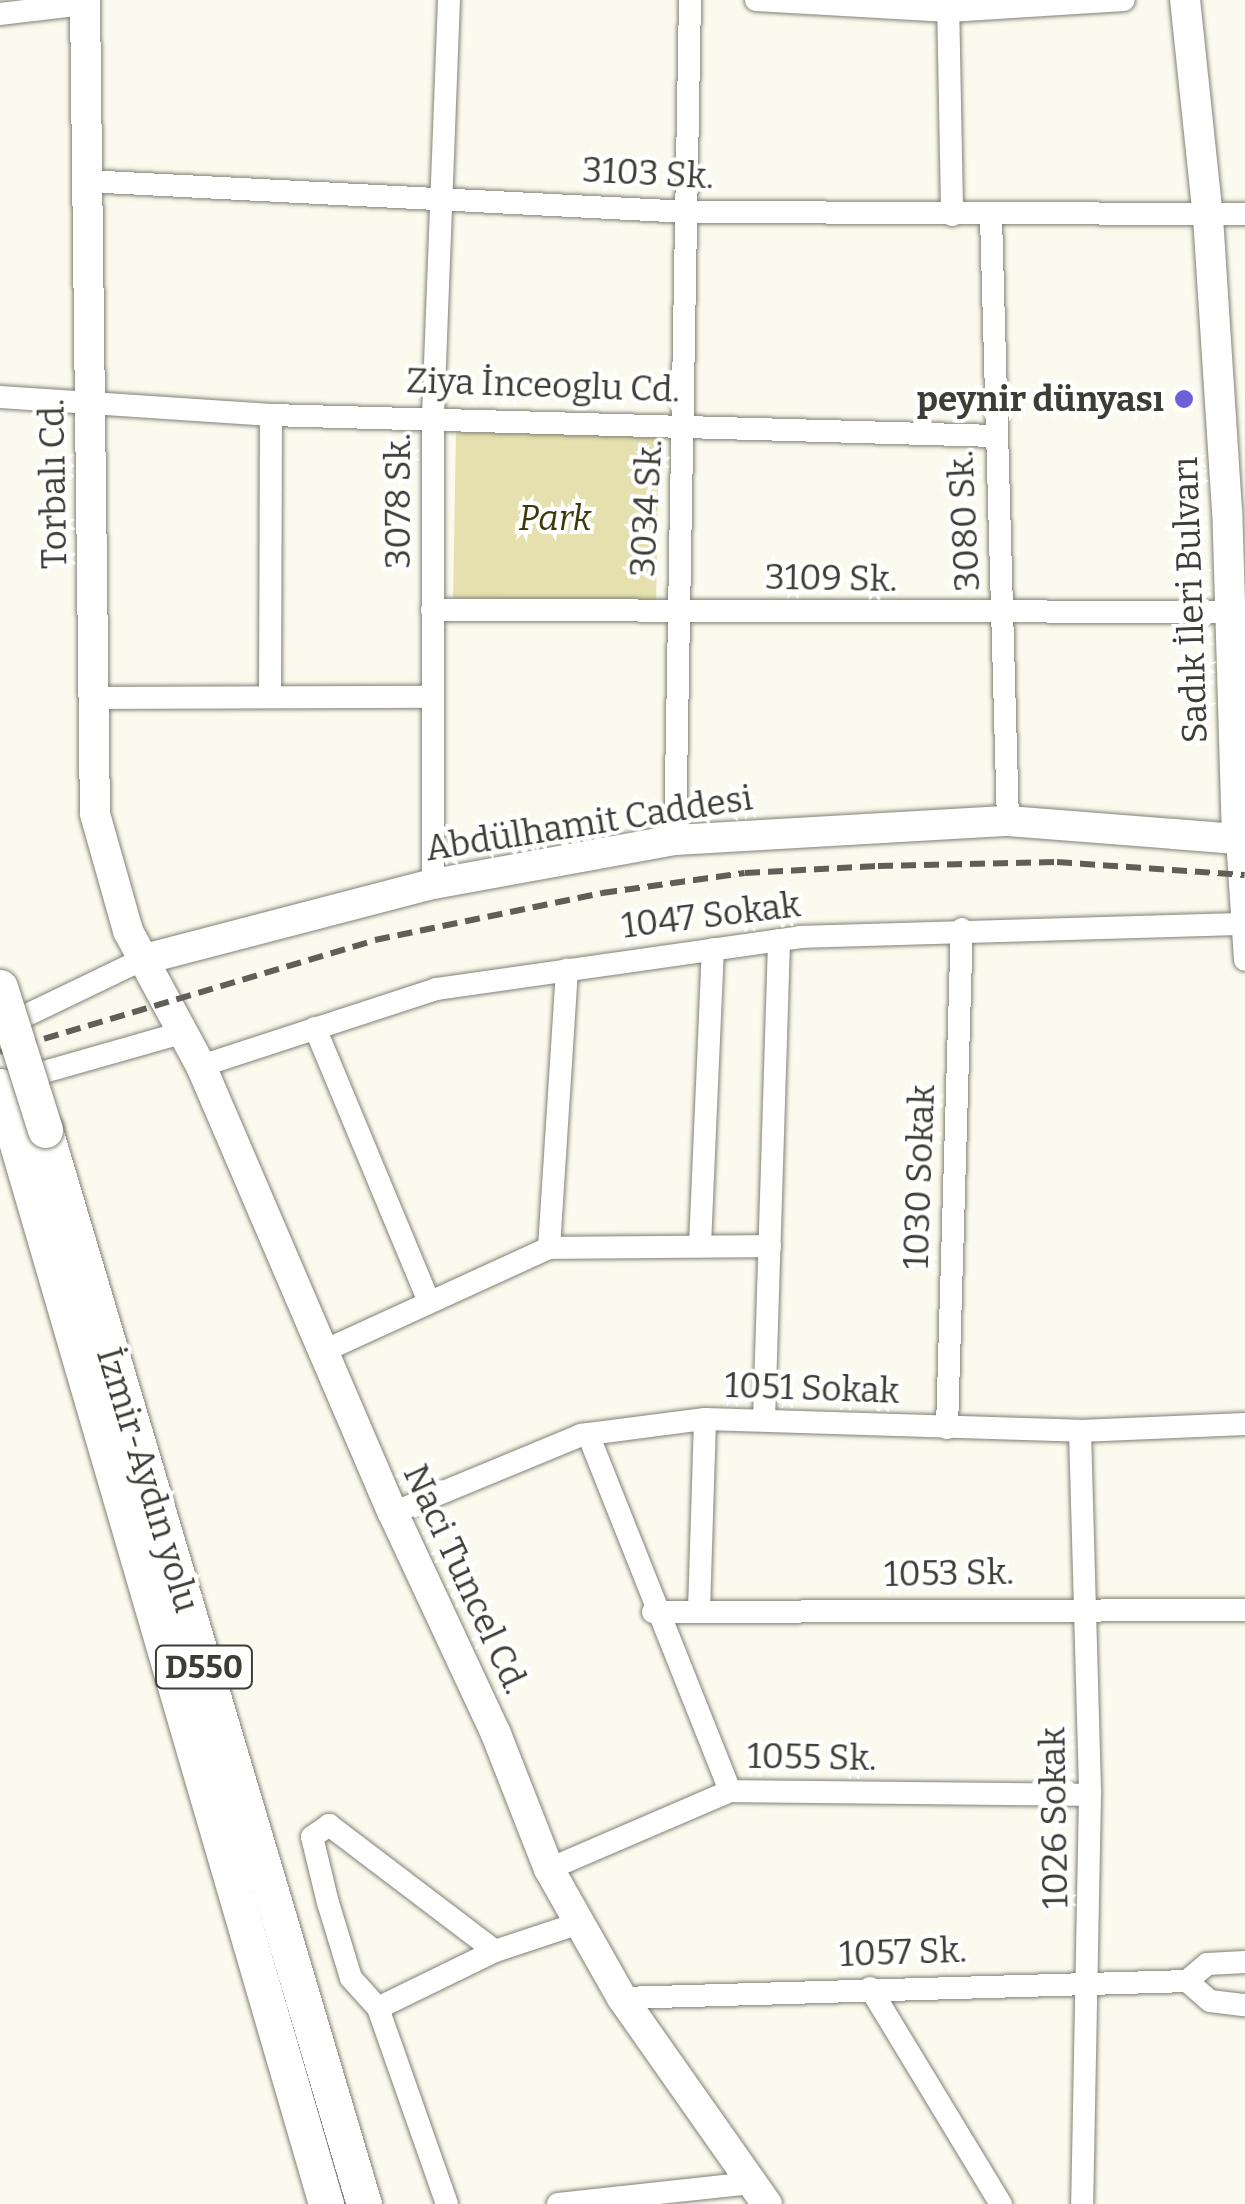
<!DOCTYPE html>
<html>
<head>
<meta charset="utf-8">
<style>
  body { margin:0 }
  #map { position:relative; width:1245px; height:2204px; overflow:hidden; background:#fbfaee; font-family:Bitter,serif }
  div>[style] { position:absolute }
  .green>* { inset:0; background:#e5e0ae; transform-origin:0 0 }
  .roads { filter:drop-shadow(0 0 2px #818075) drop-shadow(0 0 2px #818075) }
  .minor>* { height:22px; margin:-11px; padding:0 11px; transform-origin:11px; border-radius:11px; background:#fff }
  .major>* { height:30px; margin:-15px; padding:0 15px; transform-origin:15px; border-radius:15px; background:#fff }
  .highway>* { height:35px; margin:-17.5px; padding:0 17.5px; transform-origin:17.5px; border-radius:17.5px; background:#fff }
  .rail>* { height:6px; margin-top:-3px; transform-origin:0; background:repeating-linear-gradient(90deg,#5f5f58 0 15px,transparent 0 23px) }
  .bridges { filter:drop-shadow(0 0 2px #818075) drop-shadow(0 0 2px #818075) }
  .highway-bridge>* { height:35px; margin:-17.5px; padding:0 17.5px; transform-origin:17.5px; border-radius:17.5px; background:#fff }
  .dots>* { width:28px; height:28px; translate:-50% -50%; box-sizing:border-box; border:5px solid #fff; border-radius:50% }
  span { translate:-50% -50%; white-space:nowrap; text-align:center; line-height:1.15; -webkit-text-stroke:8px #fff; paint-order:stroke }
  .shield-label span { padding:2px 8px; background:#fff; border:2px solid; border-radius:8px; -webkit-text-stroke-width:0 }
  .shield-label { font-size:32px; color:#3d3d38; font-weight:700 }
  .street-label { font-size:35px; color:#3d3d38 }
  .poi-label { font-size:35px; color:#3d3d38; font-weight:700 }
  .right { translate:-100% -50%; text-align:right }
  .park-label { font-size:35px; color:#3d3808; font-style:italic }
</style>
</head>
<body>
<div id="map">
  <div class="green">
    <i style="left:456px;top:432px;width:203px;height:166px;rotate:1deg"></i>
  </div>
  <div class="roads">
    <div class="minor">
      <i style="left:756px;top:0;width:193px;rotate:3.3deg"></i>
      <i style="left:949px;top:11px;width:175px;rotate:-3.6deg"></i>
      <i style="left:948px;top:0;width:215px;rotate:88.9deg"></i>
      <i style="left:0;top:14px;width:86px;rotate:-6.7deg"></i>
      <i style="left:85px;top:181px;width:604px;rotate:2.94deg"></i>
      <i style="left:688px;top:212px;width:557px;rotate:0.21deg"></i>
      <i style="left:991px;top:217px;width:604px;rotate:88.39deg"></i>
      <i style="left:0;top:397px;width:272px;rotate:3.8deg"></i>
      <i style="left:271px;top:415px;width:723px;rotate:1.66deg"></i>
      <i style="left:432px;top:610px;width:796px;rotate:0.14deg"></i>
      <i style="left:270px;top:697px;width:282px;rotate:-89.8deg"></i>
      <i style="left:93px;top:698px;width:338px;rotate:-0.2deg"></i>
      <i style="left:675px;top:840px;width:840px;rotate:-88.98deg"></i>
      <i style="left:1245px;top:840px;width:8px;rotate:-173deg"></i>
      <i style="left:1237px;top:839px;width:121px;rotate:86.2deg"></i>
      <i style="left:433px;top:884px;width:468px;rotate:-90deg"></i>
      <i style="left:433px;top:416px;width:416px;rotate:-87.8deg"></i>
      <i style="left:0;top:1028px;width:157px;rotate:-25.7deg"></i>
      <i style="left:315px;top:1028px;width:294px;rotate:67.4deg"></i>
      <i style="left:201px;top:1066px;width:247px;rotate:-18.1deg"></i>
      <i style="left:436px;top:989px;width:368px;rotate:-8.1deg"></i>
      <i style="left:800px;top:937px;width:445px;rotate:-1.7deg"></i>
      <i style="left:16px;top:1080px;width:172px;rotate:-15.9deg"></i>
      <i style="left:700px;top:1245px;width:296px;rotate:-87.5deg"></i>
      <i style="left:549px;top:1248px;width:279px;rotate:-86.3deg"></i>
      <i style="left:324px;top:1351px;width:247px;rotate:-24.6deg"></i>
      <i style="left:549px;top:1248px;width:221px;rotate:-0.5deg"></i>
      <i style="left:764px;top:1420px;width:480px;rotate:-88.2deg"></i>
      <i style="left:947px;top:1428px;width:499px;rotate:-88.3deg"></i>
      <i style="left:1080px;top:1431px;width:364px;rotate:88.4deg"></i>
      <i style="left:1090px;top:1795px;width:409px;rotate:91.1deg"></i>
      <i style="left:588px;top:1434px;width:384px;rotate:68.3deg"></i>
      <i style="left:393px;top:1513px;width:204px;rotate:-22.5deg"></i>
      <i style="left:581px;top:1435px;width:125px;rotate:-7.4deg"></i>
      <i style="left:705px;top:1419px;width:375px;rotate:1.8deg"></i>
      <i style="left:1080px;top:1431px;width:165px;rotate:-2.4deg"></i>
      <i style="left:699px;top:1611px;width:192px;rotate:-88.2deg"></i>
      <i style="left:653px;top:1612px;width:592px;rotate:-0.19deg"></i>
      <i style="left:549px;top:1869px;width:197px;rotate:-23.3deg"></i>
      <i style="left:730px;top:1791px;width:360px;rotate:0.6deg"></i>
      <i style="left:1187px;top:1981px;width:30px;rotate:41deg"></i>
      <i style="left:1210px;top:2001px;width:35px;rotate:7deg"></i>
      <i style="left:1187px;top:1981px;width:26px;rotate:-40deg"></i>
      <i style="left:1207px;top:1964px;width:38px;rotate:-3deg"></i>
      <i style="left:870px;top:1988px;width:253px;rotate:58.8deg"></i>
      <i style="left:622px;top:1998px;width:565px;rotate:-1.72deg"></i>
      <i style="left:378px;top:2008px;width:40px;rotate:-132deg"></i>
      <i style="left:351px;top:1978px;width:78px;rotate:-107deg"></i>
      <i style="left:328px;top:1903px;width:68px;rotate:-103.6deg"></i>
      <i style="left:312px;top:1837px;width:21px;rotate:-35deg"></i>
      <i style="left:329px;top:1825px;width:208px;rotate:37.2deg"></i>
      <i style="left:447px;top:2204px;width:208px;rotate:-109.4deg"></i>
      <i style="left:378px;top:2008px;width:130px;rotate:-26deg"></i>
      <i style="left:495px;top:1951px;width:85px;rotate:-18.4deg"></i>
      <i style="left:558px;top:2204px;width:195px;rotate:-6.2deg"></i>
    </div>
    <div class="major">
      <i style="left:85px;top:0;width:814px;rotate:89.3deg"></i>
      <i style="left:95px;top:814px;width:122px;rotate:74.2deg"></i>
      <i style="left:128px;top:931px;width:153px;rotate:61.6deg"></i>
      <i style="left:201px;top:1066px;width:486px;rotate:66.8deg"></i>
      <i style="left:393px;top:1513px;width:244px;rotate:65deg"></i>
      <i style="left:496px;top:1734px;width:145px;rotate:68.6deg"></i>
      <i style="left:549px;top:1869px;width:148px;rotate:60.5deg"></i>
      <i style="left:622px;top:1998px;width:252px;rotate:54.9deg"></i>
      <i style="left:141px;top:960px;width:302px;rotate:-14.6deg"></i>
      <i style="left:433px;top:884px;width:246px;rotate:-10.3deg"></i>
      <i style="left:675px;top:840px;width:334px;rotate:-3.3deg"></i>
      <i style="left:1008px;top:821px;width:230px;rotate:4.5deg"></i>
      <i style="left:1237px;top:839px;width:328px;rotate:-91.7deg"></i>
      <i style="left:1227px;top:511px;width:294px;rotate:-93.7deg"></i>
      <i style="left:1208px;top:218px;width:219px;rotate:-96deg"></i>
    </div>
    <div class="highway">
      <i style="left:0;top:1086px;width:1165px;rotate:73.74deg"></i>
      <i style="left:45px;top:1130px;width:1120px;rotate:73.46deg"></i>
    </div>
  </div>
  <div class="rail">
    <i style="left:0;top:1052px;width:391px;rotate:-16.6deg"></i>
    <i style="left:375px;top:940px;width:232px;rotate:-11.7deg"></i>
    <i style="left:602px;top:893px;width:144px;rotate:-8deg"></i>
    <i style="left:745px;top:873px;width:133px;rotate:-3deg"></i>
    <i style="left:878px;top:866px;width:179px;rotate:-1.3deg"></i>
    <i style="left:1057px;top:862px;width:188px;rotate:4deg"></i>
  </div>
  <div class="bridges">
    <div class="highway-bridge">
      <i style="left:0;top:987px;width:150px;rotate:72.5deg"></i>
    </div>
  </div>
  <div class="dots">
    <i style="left:1184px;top:399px;background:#6c61db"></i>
  </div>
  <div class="shield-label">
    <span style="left:204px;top:1667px">D550</span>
  </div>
  <div class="street-label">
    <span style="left:648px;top:173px;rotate:3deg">3103 Sk.</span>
    <span style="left:543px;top:385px;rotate:2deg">Ziya İnceoglu Cd.</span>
    <span style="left:53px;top:484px;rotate:-91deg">Torbalı Cd.</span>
    <span style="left:398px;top:501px;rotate:-90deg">3078 Sk.</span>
    <span style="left:646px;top:508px;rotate:-87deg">3034 Sk.</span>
    <span style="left:964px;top:521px;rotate:-93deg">3080 Sk.</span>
    <span style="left:831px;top:578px;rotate:1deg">3109 Sk.</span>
    <span style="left:1190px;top:600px;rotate:-92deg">Sadık İleri Bulvarı</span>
    <span style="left:589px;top:823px;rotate:-9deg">Abdülhamit Caddesi</span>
    <span style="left:711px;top:915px;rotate:-7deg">1047 Sokak</span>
    <span style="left:919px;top:1177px;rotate:-88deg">1030 Sokak</span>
    <span style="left:812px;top:1388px;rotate:2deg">1051 Sokak</span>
    <span style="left:148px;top:1480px;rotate:73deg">İzmir-Aydın yolu</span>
    <span style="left:949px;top:1573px;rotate:-1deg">1053 Sk.</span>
    <span style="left:466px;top:1579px;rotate:65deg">Naci Tuncel Cd.</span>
    <span style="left:812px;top:1757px;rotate:1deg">1055 Sk.</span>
    <span style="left:1054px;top:1818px;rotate:-91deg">1026 Sokak</span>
    <span style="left:903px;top:1952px;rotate:-2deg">1057 Sk.</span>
  </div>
  <div class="poi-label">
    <span class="right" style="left:1164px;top:399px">peynir dünyası</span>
  </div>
  <div class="park-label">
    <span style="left:555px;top:518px">Park</span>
  </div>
</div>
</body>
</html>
